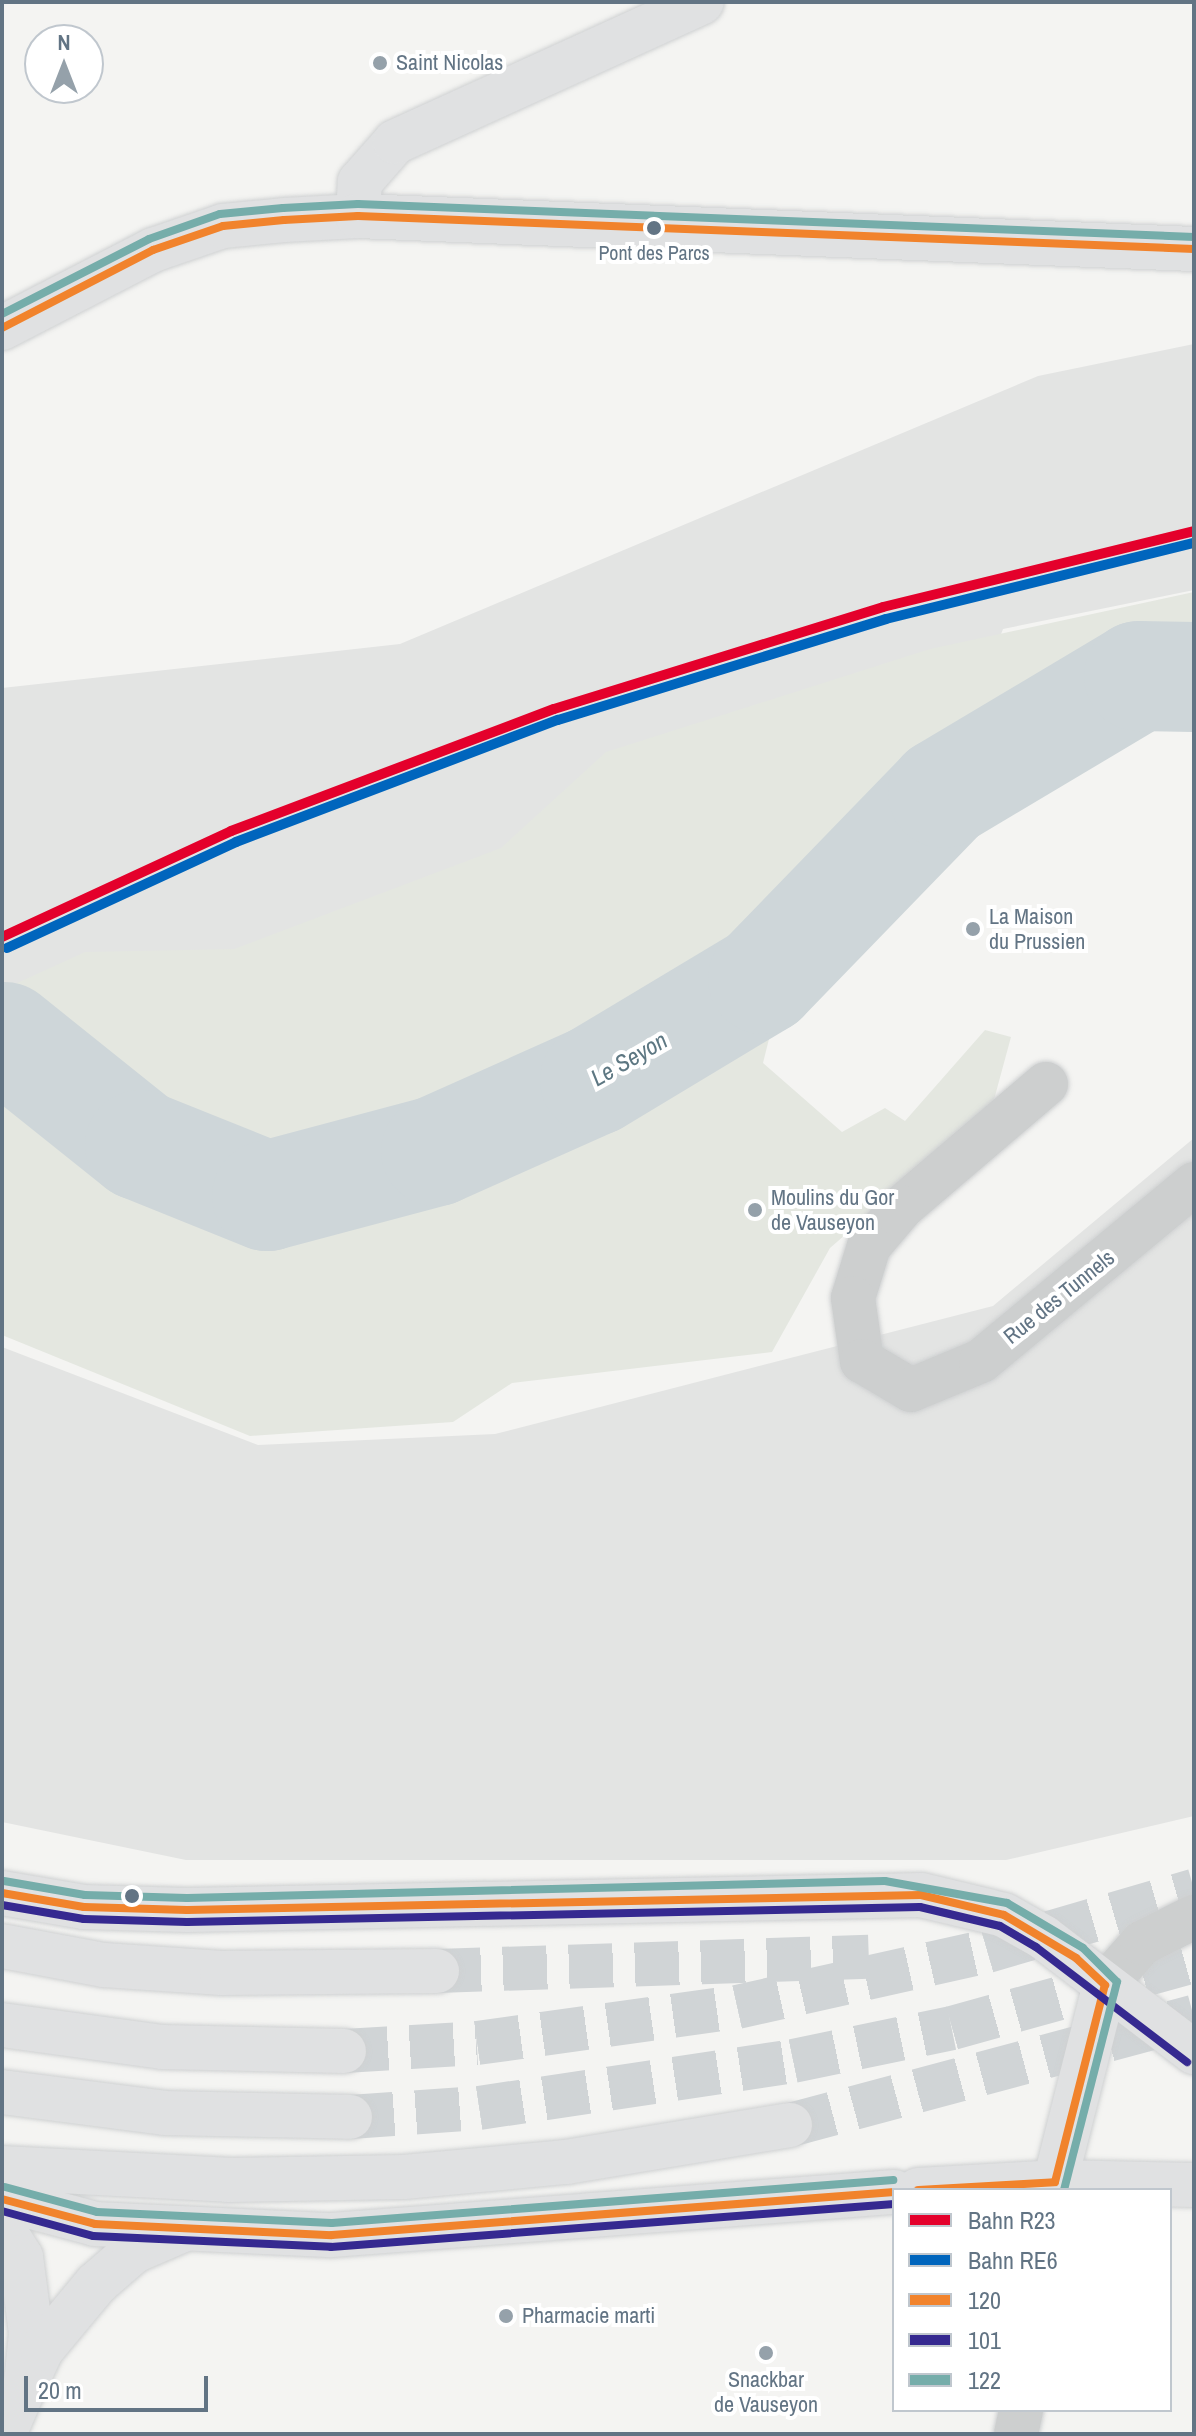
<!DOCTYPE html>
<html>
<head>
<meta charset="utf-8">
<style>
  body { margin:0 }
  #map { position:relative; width:1196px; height:2436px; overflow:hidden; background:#f4f4f2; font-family:"Archivo Narrow",sans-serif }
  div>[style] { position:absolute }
  .built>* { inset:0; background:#e3e4e3 }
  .green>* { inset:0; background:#e4e7e0 }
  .river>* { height:110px; margin:-55px; padding:0 55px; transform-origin:55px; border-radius:55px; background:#ced6d9 }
  .highway-tunnel>* { height:44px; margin-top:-22px; transform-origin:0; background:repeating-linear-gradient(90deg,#d0d4d6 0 44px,transparent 0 66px) }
  .roads { filter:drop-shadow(0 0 2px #cfd1d2) drop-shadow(0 0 2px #cfd1d2) }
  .street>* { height:44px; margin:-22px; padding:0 22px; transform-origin:22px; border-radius:22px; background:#cdcfcf }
  .secondary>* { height:44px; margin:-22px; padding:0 22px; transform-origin:22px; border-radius:22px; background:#e0e1e2 }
  .primary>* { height:44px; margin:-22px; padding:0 22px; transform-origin:22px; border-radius:22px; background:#e0e1e2 }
  .highway>* { height:44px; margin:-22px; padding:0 22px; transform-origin:22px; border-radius:22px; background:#e0e1e2 }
  .bus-1>* { height:8px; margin:-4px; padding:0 4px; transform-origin:4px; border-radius:4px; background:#f1832c }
  .bus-2>* { height:8px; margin:-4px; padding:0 4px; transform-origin:4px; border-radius:4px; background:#352990 }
  .bus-3>* { height:8px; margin:-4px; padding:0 4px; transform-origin:4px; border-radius:4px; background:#75adaa }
  .rail-1>* { height:10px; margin:-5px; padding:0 5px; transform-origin:5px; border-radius:5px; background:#e4002b }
  .rail-2>* { height:10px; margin:-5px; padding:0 5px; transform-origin:5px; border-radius:5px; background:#0065bd }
  .dots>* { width:22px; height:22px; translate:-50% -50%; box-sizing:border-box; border:4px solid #fff; border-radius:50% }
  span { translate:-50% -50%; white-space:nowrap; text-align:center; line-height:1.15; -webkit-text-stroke:8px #fff; paint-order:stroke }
  .bus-label { font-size:20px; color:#627484 }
  .poi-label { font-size:22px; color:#627484 }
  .left { translate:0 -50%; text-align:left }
  .street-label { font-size:22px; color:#627484 }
  .water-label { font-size:24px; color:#5d7782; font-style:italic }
  .frame { position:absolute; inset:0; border:4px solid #627484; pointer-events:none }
  .legend { position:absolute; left:892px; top:2188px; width:280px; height:224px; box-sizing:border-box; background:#fff; border:2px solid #c0c7ce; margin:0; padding:10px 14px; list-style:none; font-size:24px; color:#627484 }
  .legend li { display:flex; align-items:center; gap:16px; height:40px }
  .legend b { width:40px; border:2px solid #c0c7ce }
  .north { position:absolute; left:24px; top:24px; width:80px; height:80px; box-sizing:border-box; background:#fff; border:2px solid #c0c7ce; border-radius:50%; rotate:0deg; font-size:22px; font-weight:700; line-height:32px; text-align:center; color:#627484 }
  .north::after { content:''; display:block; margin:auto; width:28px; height:36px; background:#95a1aa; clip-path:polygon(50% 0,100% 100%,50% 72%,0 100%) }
  .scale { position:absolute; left:24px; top:2376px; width:184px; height:36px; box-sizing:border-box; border:4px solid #627484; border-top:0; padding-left:10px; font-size:24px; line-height:28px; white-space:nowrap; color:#627484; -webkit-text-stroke:6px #fff; paint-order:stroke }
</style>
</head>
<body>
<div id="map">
  <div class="built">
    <i style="clip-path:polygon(1194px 344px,1194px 590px,1003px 629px,971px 711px,2px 1048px,2px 688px,400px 644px,1038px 376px)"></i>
    <i style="clip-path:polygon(1194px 1138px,1194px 1816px,1006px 1860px,186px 1860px,2px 1822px,2px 1347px,258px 1445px,495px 1434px,993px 1306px)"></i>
  </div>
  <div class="green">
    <i style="clip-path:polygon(1194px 592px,1194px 731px,1113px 728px,983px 789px,782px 987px,763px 1063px,842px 1132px,885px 1108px,905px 1121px,985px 1030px,1011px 1037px,992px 1107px,830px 1248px,772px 1352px,512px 1383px,453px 1422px,250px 1436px,2px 1335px,2px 990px,85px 952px,234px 949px,501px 848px,606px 752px,930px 649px)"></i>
  </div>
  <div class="river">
    <i style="left:5px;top:1037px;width:173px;rotate:38.7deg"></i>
    <i style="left:140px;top:1145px;width:137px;rotate:21.9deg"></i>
    <i style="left:267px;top:1196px;width:175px;rotate:-14.9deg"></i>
    <i style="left:436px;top:1151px;width:174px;rotate:-24.1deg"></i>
    <i style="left:595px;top:1080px;width:196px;rotate:-31deg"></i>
    <i style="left:763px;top:979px;width:259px;rotate:-45.9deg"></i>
    <i style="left:943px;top:793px;width:228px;rotate:-30.8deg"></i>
    <i style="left:1139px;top:676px;width:55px;rotate:1deg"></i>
  </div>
  <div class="highway-tunnel">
    <i style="left:437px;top:1971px;width:432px;rotate:-1.9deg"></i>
    <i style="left:344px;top:2051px;width:133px;rotate:-3.4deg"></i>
    <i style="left:477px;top:2043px;width:262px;rotate:-7.9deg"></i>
    <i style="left:737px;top:2007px;width:256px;rotate:-12.6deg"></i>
    <i style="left:987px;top:1951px;width:216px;rotate:-16.2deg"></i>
    <i style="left:350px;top:2117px;width:129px;rotate:-4deg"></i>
    <i style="left:479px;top:2108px;width:317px;rotate:-8.5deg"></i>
    <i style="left:793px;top:2061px;width:162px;rotate:-11.7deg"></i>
    <i style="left:952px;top:2028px;width:251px;rotate:-15.5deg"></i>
    <i style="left:790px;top:2125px;width:418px;rotate:-15deg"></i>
  </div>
  <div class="roads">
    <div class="street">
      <i style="left:1046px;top:1084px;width:189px;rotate:139.5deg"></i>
      <i style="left:902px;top:1207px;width:51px;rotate:130.2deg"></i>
      <i style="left:869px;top:1246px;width:54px;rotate:107.1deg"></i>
      <i style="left:853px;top:1298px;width:64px;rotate:81.9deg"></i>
      <i style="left:862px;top:1361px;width:57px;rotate:30.6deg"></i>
      <i style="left:911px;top:1390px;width:76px;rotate:-22.5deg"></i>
      <i style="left:981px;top:1361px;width:277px;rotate:-39.7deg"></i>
      <i style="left:1105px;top:1985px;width:56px;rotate:-48.6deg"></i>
      <i style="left:1142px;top:1943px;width:58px;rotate:-26.6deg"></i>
      <i style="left:1016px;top:2434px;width:25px;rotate:-78deg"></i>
    </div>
    <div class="secondary">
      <i style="left:358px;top:216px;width:34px;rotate:-87deg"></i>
      <i style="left:360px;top:182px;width:53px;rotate:-48.8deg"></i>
      <i style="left:395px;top:142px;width:337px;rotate:-24.5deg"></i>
      <i style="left:2px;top:328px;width:170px;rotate:-27.3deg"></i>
      <i style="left:153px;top:250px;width:74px;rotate:-18.9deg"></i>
      <i style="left:223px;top:226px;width:61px;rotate:-5.6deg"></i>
      <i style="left:284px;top:220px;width:74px;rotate:-3.1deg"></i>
      <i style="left:358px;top:216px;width:837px;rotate:2.26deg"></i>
      <i style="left:2px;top:2227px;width:36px;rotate:58deg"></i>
      <i style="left:21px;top:2257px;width:77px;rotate:82.5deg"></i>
      <i style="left:31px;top:2333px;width:50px;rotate:95.7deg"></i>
      <i style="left:26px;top:2383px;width:56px;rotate:113.3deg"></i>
    </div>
    <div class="primary">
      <i style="left:2px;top:1893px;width:83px;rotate:9.7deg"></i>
      <i style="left:84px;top:1907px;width:103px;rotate:1.7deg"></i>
      <i style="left:187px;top:1910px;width:734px;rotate:-1.17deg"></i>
      <i style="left:921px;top:1895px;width:85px;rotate:13.5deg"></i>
      <i style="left:1004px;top:1915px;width:45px;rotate:29.4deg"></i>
      <i style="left:1043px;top:1937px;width:190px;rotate:37.3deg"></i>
      <i style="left:1055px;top:2182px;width:203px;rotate:-75.8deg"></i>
      <i style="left:918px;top:2190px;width:137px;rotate:-3.3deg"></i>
      <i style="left:1055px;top:2182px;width:139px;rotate:1.2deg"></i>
      <i style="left:2px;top:2199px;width:96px;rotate:15deg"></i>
      <i style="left:95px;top:2224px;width:237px;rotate:2.7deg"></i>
      <i style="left:332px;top:2235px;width:564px;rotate:-4.38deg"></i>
      <i style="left:26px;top:2383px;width:38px;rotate:-65deg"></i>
      <i style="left:42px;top:2349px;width:85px;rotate:-50.3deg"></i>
      <i style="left:96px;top:2284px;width:50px;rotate:-41deg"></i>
      <i style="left:134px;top:2251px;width:53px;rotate:-23.2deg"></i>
    </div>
    <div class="highway">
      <i style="left:2px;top:1946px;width:104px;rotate:10.6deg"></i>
      <i style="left:104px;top:1965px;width:118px;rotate:3.9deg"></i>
      <i style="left:222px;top:1973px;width:215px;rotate:-0.5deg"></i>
      <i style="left:2px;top:2025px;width:162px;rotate:7.8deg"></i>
      <i style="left:163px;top:2047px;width:181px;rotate:1.3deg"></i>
      <i style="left:2px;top:2092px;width:164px;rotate:7.3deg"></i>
      <i style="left:165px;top:2113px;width:185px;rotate:1.2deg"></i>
      <i style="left:2px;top:2168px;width:226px;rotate:3deg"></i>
      <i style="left:228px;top:2180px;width:176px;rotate:-1deg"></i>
      <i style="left:404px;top:2177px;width:163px;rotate:-5.3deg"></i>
      <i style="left:566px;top:2162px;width:227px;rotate:-9.4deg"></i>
    </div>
  </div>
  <div class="bus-1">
    <i style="left:2px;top:328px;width:170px;rotate:-27.3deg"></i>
    <i style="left:153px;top:250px;width:74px;rotate:-18.9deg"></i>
    <i style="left:223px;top:226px;width:61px;rotate:-5.6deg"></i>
    <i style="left:284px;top:220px;width:74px;rotate:-3.1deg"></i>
    <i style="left:358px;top:216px;width:837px;rotate:2.26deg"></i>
    <i style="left:2px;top:1893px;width:83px;rotate:9.7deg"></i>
    <i style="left:84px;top:1907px;width:103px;rotate:1.7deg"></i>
    <i style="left:187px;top:1910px;width:734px;rotate:-1.17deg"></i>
    <i style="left:921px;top:1895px;width:85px;rotate:13.5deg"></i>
    <i style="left:1004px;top:1915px;width:84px;rotate:30.8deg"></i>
    <i style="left:1076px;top:1958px;width:40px;rotate:43deg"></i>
    <i style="left:1055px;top:2182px;width:203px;rotate:-75.8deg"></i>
    <i style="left:918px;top:2190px;width:137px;rotate:-3.3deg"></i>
    <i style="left:2px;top:2199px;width:96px;rotate:15deg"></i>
    <i style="left:95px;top:2224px;width:237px;rotate:2.7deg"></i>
    <i style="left:332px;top:2235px;width:564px;rotate:-4.38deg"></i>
  </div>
  <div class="bus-2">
    <i style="left:2px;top:1905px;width:83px;rotate:9.7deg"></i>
    <i style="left:84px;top:1919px;width:103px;rotate:1.7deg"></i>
    <i style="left:187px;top:1922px;width:733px;rotate:-1.17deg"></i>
    <i style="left:920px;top:1907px;width:82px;rotate:13.4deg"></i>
    <i style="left:1000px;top:1926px;width:42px;rotate:30.3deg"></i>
    <i style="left:1036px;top:1947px;width:190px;rotate:37.3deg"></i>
    <i style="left:2px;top:2211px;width:94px;rotate:15.4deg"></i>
    <i style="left:93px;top:2236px;width:238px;rotate:2.6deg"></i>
    <i style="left:331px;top:2247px;width:565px;rotate:-4.37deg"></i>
  </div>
  <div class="bus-3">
    <i style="left:2px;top:314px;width:165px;rotate:-27deg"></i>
    <i style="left:149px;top:239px;width:75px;rotate:-19.4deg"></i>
    <i style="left:220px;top:214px;width:63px;rotate:-5.4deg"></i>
    <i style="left:283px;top:208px;width:75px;rotate:-3.1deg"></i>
    <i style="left:358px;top:204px;width:837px;rotate:2.26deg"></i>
    <i style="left:4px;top:1881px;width:82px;rotate:9.8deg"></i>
    <i style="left:85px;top:1895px;width:102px;rotate:1.7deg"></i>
    <i style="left:187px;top:1898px;width:698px;rotate:-1.4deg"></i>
    <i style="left:885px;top:1881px;width:124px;rotate:10.2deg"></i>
    <i style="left:1007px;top:1903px;width:88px;rotate:30.6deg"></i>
    <i style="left:1083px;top:1948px;width:48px;rotate:45deg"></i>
    <i style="left:1117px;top:1982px;width:215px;rotate:104.3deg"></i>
    <i style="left:5px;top:2187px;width:95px;rotate:15.2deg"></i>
    <i style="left:97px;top:2212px;width:235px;rotate:2.7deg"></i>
    <i style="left:332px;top:2223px;width:563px;rotate:-4.38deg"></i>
  </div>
  <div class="rail-1">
    <i style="left:2px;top:937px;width:252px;rotate:-24.8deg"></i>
    <i style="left:231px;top:831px;width:345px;rotate:-20.7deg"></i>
    <i style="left:554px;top:709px;width:344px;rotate:-17.2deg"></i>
    <i style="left:883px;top:607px;width:320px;rotate:-13.7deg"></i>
  </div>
  <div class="rail-2">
    <i style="left:7px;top:948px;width:252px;rotate:-24.8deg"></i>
    <i style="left:236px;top:842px;width:344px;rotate:-20.8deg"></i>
    <i style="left:558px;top:720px;width:343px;rotate:-17.1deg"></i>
    <i style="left:886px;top:619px;width:317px;rotate:-13.9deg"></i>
  </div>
  <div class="dots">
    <i style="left:380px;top:63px;background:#95a1aa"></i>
    <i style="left:654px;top:228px;background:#627484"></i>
    <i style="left:973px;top:929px;background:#95a1aa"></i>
    <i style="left:755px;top:1210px;background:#95a1aa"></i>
    <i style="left:132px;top:1896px;background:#627484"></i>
    <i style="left:506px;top:2316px;background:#95a1aa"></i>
    <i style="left:766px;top:2353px;background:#95a1aa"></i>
  </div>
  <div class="bus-label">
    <span style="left:654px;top:252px">Pont des Parcs</span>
  </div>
  <div class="poi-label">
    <span class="left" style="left:396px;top:63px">Saint Nicolas</span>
    <span class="left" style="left:989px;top:929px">La Maison<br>du Prussien</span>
    <span class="left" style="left:771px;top:1210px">Moulins du Gor<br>de Vauseyon</span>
    <span class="left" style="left:522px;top:2316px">Pharmacie marti</span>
    <span style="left:766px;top:2392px">Snackbar<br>de Vauseyon</span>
  </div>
  <div class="street-label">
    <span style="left:1059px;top:1297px;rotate:-39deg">Rue des Tunnels</span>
  </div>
  <div class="water-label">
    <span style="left:629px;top:1059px;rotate:-30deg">Le Seyon</span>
  </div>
  <div class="frame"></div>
  <ul class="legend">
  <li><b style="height:10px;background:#e4002b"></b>Bahn R23</li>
  <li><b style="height:10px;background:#0065bd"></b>Bahn RE6</li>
  <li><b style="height:10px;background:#f1832c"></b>120</li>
  <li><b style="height:10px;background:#352990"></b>101</li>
  <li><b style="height:10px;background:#75adaa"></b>122</li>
  </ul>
  <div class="north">N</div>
  <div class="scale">20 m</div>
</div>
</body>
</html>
